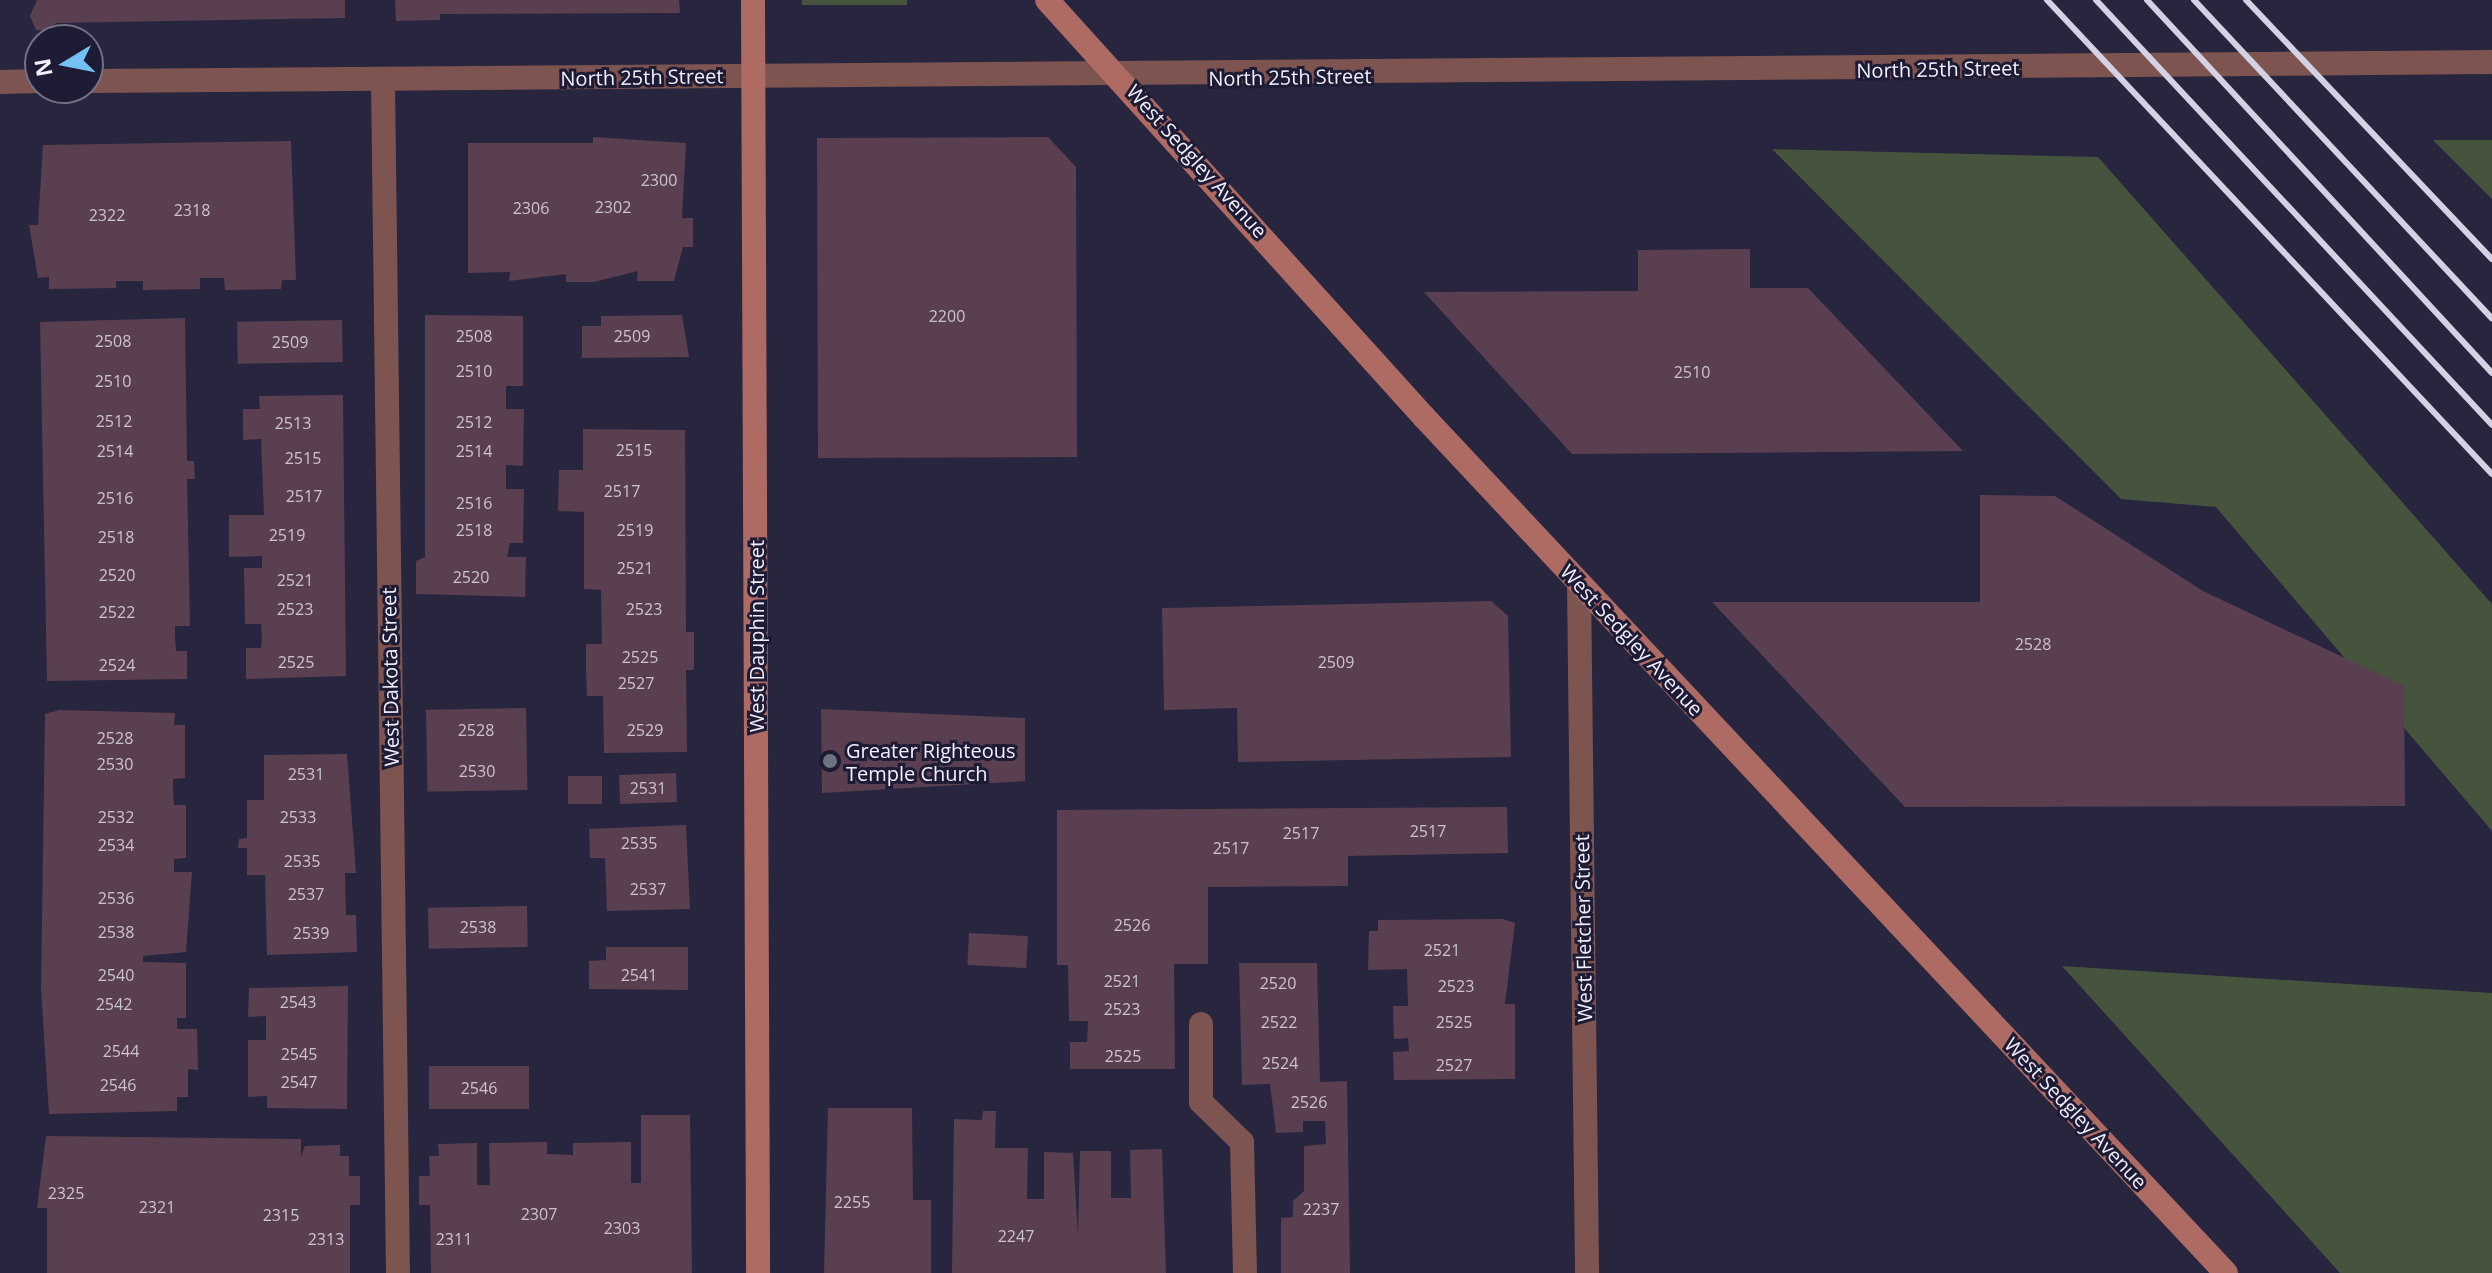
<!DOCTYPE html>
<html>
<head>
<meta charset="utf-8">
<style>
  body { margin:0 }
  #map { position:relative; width:2492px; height:1273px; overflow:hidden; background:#28253e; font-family:"Open Sans",sans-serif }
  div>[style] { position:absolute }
  .green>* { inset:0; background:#47543d; transform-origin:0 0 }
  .building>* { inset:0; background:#5a3f51; transform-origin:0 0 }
  .street>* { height:24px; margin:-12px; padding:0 12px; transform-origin:12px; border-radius:12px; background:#7d5450 }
  .secondary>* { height:24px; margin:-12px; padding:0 12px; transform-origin:12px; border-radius:12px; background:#ad6b64 }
  .rail>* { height:6px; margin:-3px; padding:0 3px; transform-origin:3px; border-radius:3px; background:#d4d2e2 }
  .dots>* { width:22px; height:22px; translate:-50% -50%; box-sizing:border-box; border:4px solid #1e1b34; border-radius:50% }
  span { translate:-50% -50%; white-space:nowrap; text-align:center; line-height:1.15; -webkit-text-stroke:6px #1e1b34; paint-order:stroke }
  .number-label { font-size:16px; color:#cac3d2 }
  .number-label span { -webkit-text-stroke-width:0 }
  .street-label { font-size:20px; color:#f0effd }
  .poi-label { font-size:20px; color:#f0effd }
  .left { translate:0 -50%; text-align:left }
  .north { position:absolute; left:24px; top:24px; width:80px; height:80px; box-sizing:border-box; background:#1e1b34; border:2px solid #727084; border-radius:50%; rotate:260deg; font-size:22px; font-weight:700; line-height:32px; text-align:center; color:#f0effd }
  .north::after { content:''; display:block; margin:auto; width:28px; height:36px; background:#73c1f5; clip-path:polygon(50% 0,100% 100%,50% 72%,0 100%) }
</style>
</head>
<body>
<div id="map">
  <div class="green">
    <i style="left:802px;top:0;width:105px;height:5px"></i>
    <i style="clip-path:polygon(2433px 140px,2492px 140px,2492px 199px)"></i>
    <i style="clip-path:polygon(1772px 149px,2098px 157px,2492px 604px,2492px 831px,2216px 507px,2121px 499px)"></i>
    <i style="clip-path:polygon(2062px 966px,2492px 993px,2492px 1273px,2340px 1273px)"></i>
  </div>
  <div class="building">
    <i style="clip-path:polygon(37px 0,345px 0,345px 18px,56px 23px,47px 31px,36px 30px,30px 16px)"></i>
    <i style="clip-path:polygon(395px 0,679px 0,680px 13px,440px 14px,440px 20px,396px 21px)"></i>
    <i style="clip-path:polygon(593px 137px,686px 143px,682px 218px,693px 218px,693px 247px,683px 247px,674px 281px,637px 281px,638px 271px,594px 282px,566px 282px,566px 274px,509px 281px,510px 272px,468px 273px,468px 143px,593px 143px)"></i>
    <i style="clip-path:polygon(1048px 137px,1076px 167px,1077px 457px,818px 458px,817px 138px)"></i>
    <i style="clip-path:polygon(291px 141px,296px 280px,282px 280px,281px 289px,225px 290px,224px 278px,200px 278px,200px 289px,143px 290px,143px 281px,116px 281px,116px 288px,49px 289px,49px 277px,38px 278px,29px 225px,38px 225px,43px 145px)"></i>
    <i style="clip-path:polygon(1750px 249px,1750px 288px,1808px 288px,1963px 451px,1572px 454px,1424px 292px,1638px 291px,1638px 250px)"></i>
    <i style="clip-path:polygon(425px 315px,523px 316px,523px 386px,506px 386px,506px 409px,524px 409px,523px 466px,506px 465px,506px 489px,524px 489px,523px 543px,510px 543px,507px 557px,526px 557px,525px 597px,416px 594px,416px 561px,425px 557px)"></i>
    <i style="clip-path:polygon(682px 315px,689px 357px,582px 358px,582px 326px,601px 326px,601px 316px)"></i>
    <i style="clip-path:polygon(185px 318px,187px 461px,194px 461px,195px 479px,187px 479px,190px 626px,175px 626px,175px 638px,176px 651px,187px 651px,187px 679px,47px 681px,40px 322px)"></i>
    <i style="left:342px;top:320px;width:42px;height:105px;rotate:89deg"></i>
    <i style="clip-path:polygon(343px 395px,346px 676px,246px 679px,246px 648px,261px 648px,262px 638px,261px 624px,245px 624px,244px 568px,262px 568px,262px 556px,229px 557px,229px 515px,264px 515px,261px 439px,243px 440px,243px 409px,260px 409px,259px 396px)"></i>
    <i style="clip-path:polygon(583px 429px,685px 430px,686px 632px,694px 632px,694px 670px,686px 670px,687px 752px,604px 753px,603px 696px,587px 696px,586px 670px,586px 644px,602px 644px,601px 590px,584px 589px,584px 512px,558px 511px,559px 470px,583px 470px)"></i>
    <i style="clip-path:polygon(1980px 495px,2055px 496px,2203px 591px,2404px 686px,2405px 806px,1905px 807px,1712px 602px,1980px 602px)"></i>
    <i style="clip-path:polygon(1491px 601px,1508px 616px,1511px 757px,1238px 762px,1237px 708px,1164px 710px,1162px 608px)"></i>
    <i style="left:526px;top:708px;width:82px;height:100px;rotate:89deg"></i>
    <i style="clip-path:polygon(821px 709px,1025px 718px,1025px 781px,822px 793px)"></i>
    <i style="clip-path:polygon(59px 710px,175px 713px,174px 725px,185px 725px,185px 778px,173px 779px,173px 790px,174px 805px,186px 805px,186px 858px,174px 859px,174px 872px,192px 872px,186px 952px,143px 956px,143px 962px,186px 963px,186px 1018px,177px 1018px,177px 1029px,197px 1029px,198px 1070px,188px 1069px,188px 1097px,177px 1097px,177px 1111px,49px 1114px,41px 989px,45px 714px)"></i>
    <i style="clip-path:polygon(347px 754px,356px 873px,345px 873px,346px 915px,356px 915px,357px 952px,267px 955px,265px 875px,247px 875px,247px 848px,238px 848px,239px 839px,247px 838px,247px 800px,264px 800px,264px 755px)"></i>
    <i style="left:676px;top:773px;width:29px;height:57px;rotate:88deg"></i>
    <i style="left:568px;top:776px;width:34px;height:28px"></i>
    <i style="clip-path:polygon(1507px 807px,1508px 853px,1348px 856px,1348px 886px,1208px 887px,1208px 964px,1174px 964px,1175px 1069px,1070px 1069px,1070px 1042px,1087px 1042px,1088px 1021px,1069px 1021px,1068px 965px,1057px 965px,1057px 810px)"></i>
    <i style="clip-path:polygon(686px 825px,690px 909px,607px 911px,605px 858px,590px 858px,589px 829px)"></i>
    <i style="left:527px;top:906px;width:41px;height:99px;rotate:89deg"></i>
    <i style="clip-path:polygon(1503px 919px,1515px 923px,1505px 1004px,1515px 1004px,1515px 1079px,1394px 1080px,1393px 1052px,1409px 1051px,1408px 1038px,1394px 1039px,1393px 1006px,1408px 1006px,1407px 969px,1368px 970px,1369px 931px,1378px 931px,1378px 920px)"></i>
    <i style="left:969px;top:933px;width:59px;height:32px;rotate:3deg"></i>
    <i style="clip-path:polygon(606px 947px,688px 947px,688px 990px,589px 989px,589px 961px,606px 960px)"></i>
    <i style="clip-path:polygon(1239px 963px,1317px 963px,1320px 1082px,1347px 1081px,1350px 1273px,1281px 1273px,1281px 1218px,1293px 1217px,1293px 1201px,1304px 1191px,1304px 1146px,1326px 1144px,1325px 1121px,1303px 1121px,1303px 1132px,1276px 1133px,1270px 1084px,1242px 1085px)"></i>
    <i style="clip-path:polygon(348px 986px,347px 1109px,267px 1108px,267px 1096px,248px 1097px,248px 1040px,266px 1040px,266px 1016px,248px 1017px,249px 988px)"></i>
    <i style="left:529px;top:1066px;width:43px;height:100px;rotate:90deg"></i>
    <i style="clip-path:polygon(828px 1108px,912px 1108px,913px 1200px,931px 1200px,931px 1273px,824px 1273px)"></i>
    <i style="clip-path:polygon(983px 1111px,996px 1111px,995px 1148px,1028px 1148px,1027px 1199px,1044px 1199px,1044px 1152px,1073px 1153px,1078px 1235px,1080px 1151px,1111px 1151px,1111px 1198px,1131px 1198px,1130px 1150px,1162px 1149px,1166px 1273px,952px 1273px,954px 1119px,982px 1120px)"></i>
    <i style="clip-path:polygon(641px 1115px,690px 1115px,692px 1273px,431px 1273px,430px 1205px,419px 1205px,419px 1176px,430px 1176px,429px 1156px,439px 1156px,438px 1144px,477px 1143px,477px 1185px,490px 1185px,489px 1143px,547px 1142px,547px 1154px,573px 1155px,573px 1143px,631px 1142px,631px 1183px,641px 1183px)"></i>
    <i style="clip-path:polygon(46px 1136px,301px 1139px,301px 1157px,305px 1146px,340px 1145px,340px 1156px,349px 1156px,349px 1176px,360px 1176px,360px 1205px,350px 1205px,350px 1273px,47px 1273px,47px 1208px,37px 1208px)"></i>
  </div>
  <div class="street">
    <i style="left:88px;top:81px;width:2404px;rotate:-0.45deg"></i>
    <i style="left:383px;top:81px;width:1192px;rotate:89.28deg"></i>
    <i style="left:0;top:82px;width:40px;rotate:-1.4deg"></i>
    <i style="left:1579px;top:584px;width:689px;rotate:89.33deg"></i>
    <i style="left:1201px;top:1024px;width:78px;rotate:90deg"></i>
    <i style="left:1201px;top:1102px;width:57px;rotate:44.3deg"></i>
    <i style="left:1242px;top:1142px;width:131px;rotate:88.7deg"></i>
  </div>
  <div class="secondary">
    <i style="left:753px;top:0;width:1273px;rotate:89.77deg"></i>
    <i style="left:1047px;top:0;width:562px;rotate:47.88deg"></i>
    <i style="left:1424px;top:417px;width:1173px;rotate:46.87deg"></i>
  </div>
  <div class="rail">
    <i style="left:2047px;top:0;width:650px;rotate:46.81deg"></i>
    <i style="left:2096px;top:0;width:581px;rotate:47.02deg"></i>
    <i style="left:2147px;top:0;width:508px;rotate:47.23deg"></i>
    <i style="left:2194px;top:0;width:436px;rotate:46.9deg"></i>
    <i style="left:2246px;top:0;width:357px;rotate:46.5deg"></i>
  </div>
  <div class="dots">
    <i style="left:830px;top:761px;background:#6b7280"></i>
  </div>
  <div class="number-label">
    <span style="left:659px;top:180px">2300</span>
    <span style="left:613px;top:207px">2302</span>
    <span style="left:531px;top:208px">2306</span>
    <span style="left:192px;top:210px">2318</span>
    <span style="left:107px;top:215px">2322</span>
    <span style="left:947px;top:316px">2200</span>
    <span style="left:474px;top:336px">2508</span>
    <span style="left:632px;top:336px">2509</span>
    <span style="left:113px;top:341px">2508</span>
    <span style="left:290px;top:342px">2509</span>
    <span style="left:474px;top:371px">2510</span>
    <span style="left:1692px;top:372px">2510</span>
    <span style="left:113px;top:381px">2510</span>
    <span style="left:114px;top:421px">2512</span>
    <span style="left:474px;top:422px">2512</span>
    <span style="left:293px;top:423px">2513</span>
    <span style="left:634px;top:450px">2515</span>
    <span style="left:115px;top:451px">2514</span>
    <span style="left:474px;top:451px">2514</span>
    <span style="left:303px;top:458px">2515</span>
    <span style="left:622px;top:491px">2517</span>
    <span style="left:304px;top:496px">2517</span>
    <span style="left:115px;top:498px">2516</span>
    <span style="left:474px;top:503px">2516</span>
    <span style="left:474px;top:530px">2518</span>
    <span style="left:635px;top:530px">2519</span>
    <span style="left:287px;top:535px">2519</span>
    <span style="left:116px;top:537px">2518</span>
    <span style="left:635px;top:568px">2521</span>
    <span style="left:117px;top:575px">2520</span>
    <span style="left:471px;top:577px">2520</span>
    <span style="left:295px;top:580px">2521</span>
    <span style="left:295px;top:609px">2523</span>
    <span style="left:644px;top:609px">2523</span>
    <span style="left:117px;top:612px">2522</span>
    <span style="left:2033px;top:644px">2528</span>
    <span style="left:640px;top:657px">2525</span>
    <span style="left:296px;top:662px">2525</span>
    <span style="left:1336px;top:662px">2509</span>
    <span style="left:117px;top:665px">2524</span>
    <span style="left:636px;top:683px">2527</span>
    <span style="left:476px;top:730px">2528</span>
    <span style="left:645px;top:730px">2529</span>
    <span style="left:115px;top:738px">2528</span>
    <span style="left:115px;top:764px">2530</span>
    <span style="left:477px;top:771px">2530</span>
    <span style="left:306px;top:774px">2531</span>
    <span style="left:648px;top:788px">2531</span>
    <span style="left:116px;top:817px">2532</span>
    <span style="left:298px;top:817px">2533</span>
    <span style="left:1428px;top:831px">2517</span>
    <span style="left:1301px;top:833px">2517</span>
    <span style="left:639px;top:843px">2535</span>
    <span style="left:116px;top:845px">2534</span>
    <span style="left:1231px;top:848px">2517</span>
    <span style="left:302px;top:861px">2535</span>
    <span style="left:648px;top:889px">2537</span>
    <span style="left:306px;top:894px">2537</span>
    <span style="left:116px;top:898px">2536</span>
    <span style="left:1132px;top:925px">2526</span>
    <span style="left:478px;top:927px">2538</span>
    <span style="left:116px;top:932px">2538</span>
    <span style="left:311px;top:933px">2539</span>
    <span style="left:1442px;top:950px">2521</span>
    <span style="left:116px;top:975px">2540</span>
    <span style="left:639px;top:975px">2541</span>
    <span style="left:1122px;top:981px">2521</span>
    <span style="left:1278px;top:983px">2520</span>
    <span style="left:1456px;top:986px">2523</span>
    <span style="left:298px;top:1002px">2543</span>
    <span style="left:114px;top:1004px">2542</span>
    <span style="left:1122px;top:1009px">2523</span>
    <span style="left:1279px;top:1022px">2522</span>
    <span style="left:1454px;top:1022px">2525</span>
    <span style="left:121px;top:1051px">2544</span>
    <span style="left:299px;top:1054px">2545</span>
    <span style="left:1123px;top:1056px">2525</span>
    <span style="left:1280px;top:1063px">2524</span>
    <span style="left:1454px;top:1065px">2527</span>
    <span style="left:299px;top:1082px">2547</span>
    <span style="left:118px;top:1085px">2546</span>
    <span style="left:479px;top:1088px">2546</span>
    <span style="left:1309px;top:1102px">2526</span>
    <span style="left:66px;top:1193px">2325</span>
    <span style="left:852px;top:1202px">2255</span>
    <span style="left:157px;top:1207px">2321</span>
    <span style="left:1321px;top:1209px">2237</span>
    <span style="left:539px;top:1214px">2307</span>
    <span style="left:281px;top:1215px">2315</span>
    <span style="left:622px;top:1228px">2303</span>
    <span style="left:1016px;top:1236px">2247</span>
    <span style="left:326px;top:1239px">2313</span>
    <span style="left:454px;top:1239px">2311</span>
  </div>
  <div class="street-label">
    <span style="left:1938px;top:69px;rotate:-1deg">North 25th Street</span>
    <span style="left:642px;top:77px;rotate:-1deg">North 25th Street</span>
    <span style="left:1290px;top:77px;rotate:-1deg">North 25th Street</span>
    <span style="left:1197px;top:161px;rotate:48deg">West Sedgley Avenue</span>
    <span style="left:756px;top:636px;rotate:-90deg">West Dauphin Street</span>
    <span style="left:1632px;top:640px;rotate:47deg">West Sedgley Avenue</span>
    <span style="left:390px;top:677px;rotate:-91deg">West Dakota Street</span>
    <span style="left:1583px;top:928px;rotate:-91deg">West Fletcher Street</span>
    <span style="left:2076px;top:1113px;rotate:47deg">West Sedgley Avenue</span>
  </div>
  <div class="poi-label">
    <span class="left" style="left:846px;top:762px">Greater Righteous<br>Temple Church</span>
  </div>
  <div class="north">N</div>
</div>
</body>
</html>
